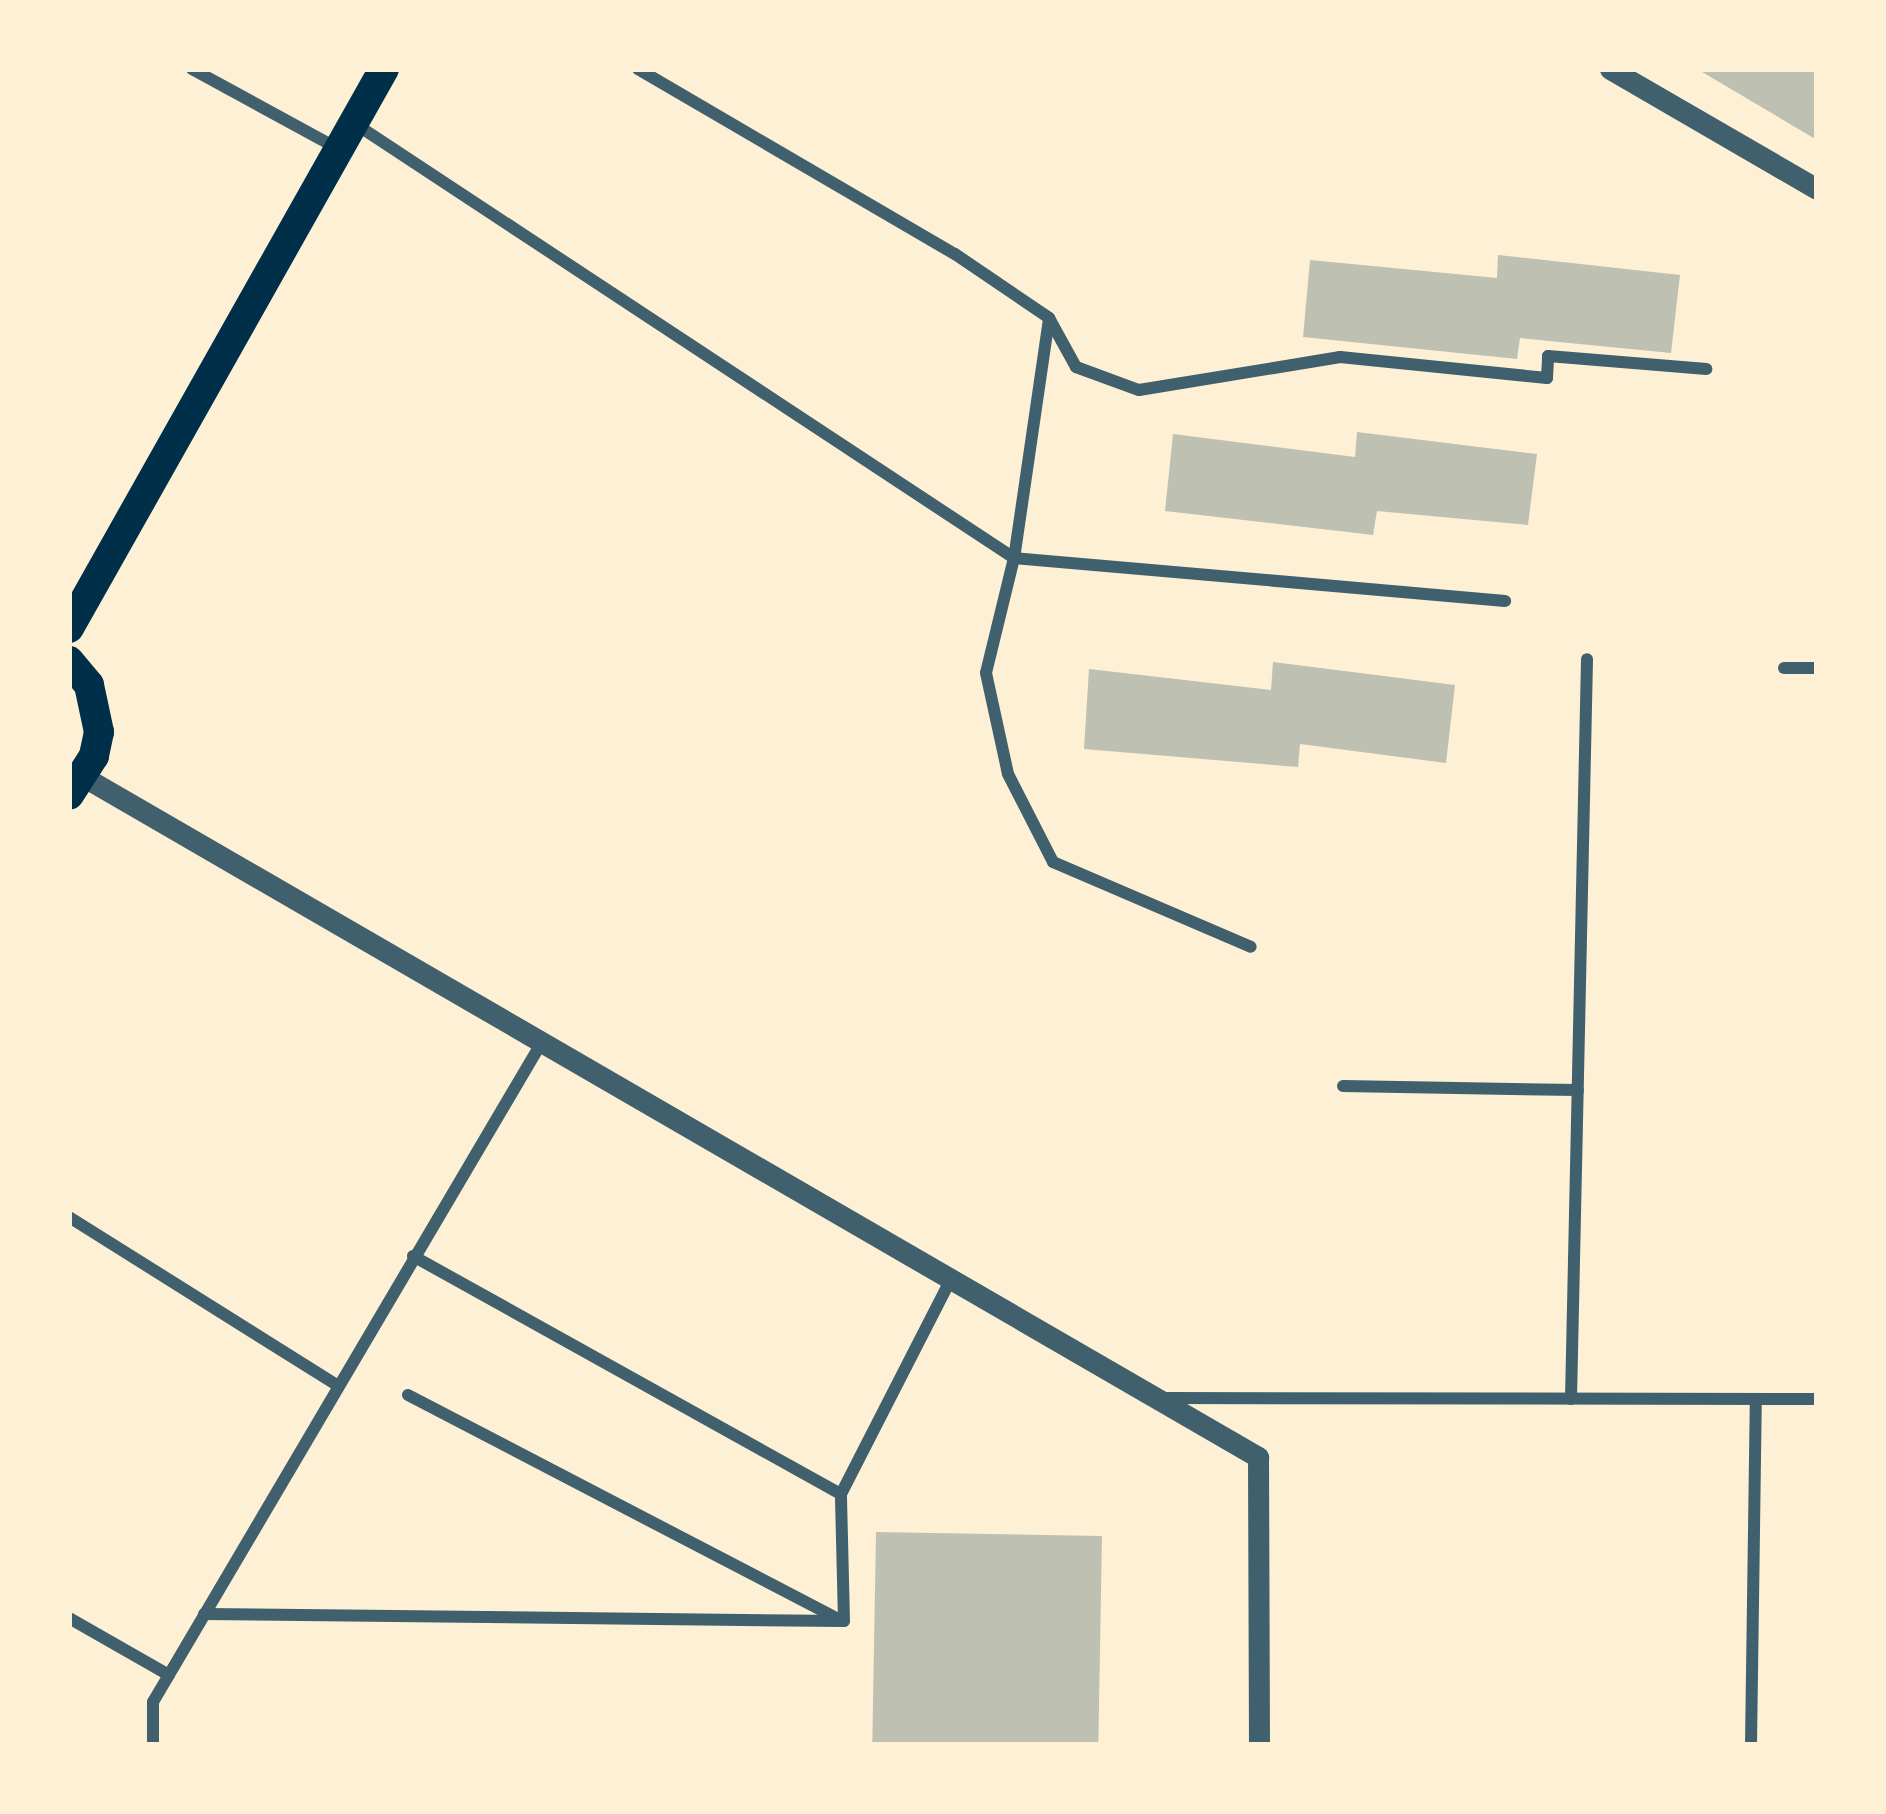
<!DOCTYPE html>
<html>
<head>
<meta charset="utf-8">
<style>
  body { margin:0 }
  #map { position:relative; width:1886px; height:1814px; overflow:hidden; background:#fdf0d5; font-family:Figtree,sans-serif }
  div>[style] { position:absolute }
  .building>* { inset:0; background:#bec0b2; transform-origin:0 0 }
  .minor>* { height:12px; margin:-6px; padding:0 6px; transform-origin:6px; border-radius:6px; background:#3f606c }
  .tertiary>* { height:21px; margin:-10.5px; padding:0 10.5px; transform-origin:10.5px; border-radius:10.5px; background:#3f606c }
  .primary>* { height:30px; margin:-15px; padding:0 15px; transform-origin:15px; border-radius:15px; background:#003049 }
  span { translate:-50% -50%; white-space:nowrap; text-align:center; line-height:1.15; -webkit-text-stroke:9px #fdf0d5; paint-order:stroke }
  .frame { position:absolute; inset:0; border:72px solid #fdf0d5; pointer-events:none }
</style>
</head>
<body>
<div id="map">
  <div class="building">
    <i style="clip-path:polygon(1697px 69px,1817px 69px,1817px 140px)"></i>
    <i style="clip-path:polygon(1498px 255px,1680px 275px,1671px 353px,1520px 338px,1517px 359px,1303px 337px,1310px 260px,1497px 278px)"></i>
    <i style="clip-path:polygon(1357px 432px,1537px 454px,1528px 525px,1377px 511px,1373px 535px,1165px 511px,1173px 434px,1355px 457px)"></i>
    <i style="clip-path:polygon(1273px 662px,1455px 685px,1446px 763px,1300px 744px,1298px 767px,1084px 749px,1089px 669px,1271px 690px)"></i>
    <i style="left:876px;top:1532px;width:226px;height:213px;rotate:1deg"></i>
  </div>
  <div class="minor">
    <i style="left:192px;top:69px;width:165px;rotate:28.6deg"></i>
    <i style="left:638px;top:69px;width:367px;rotate:30.3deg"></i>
    <i style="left:955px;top:254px;width:114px;rotate:34.2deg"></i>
    <i style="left:1049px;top:318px;width:56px;rotate:61.1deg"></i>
    <i style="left:1076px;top:367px;width:67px;rotate:20.1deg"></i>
    <i style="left:1139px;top:390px;width:204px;rotate:-9.3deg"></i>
    <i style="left:1340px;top:357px;width:208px;rotate:5.8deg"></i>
    <i style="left:1547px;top:378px;width:22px;rotate:-87deg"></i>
    <i style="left:1548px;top:356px;width:159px;rotate:4.7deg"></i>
    <i style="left:354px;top:123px;width:790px;rotate:33.39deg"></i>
    <i style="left:1014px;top:558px;width:493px;rotate:5deg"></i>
    <i style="left:1049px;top:319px;width:242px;rotate:98.3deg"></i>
    <i style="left:1014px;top:558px;width:118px;rotate:103.7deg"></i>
    <i style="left:986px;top:673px;width:103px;rotate:77.7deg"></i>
    <i style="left:1008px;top:774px;width:99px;rotate:62.9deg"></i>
    <i style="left:1053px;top:862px;width:215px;rotate:23.2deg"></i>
    <i style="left:1784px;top:668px;width:33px"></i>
    <i style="left:1343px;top:1086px;width:235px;rotate:1deg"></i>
    <i style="left:69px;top:1217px;width:318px;rotate:32.1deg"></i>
    <i style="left:413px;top:1256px;width:490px;rotate:29.1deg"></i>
    <i style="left:408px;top:1395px;width:483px;rotate:27.5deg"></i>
    <i style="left:1166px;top:1398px;width:651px;rotate:0.09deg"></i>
    <i style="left:1571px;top:1399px;width:740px;rotate:-88.76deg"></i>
    <i style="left:204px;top:1614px;width:640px;rotate:0.63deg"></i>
    <i style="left:69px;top:1618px;width:115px;rotate:29.7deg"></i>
    <i style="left:844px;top:1621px;width:127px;rotate:-91.4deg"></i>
    <i style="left:841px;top:1494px;width:242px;rotate:-62.9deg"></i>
    <i style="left:153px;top:1745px;width:43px;rotate:-90deg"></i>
    <i style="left:153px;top:1702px;width:760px;rotate:-59.49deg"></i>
    <i style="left:1751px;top:1745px;width:346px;rotate:-89.2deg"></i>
  </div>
  <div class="tertiary">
    <i style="left:1610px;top:69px;width:239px;rotate:30.1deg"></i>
    <i style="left:84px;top:777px;width:1357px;rotate:30.08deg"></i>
    <i style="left:1258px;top:1457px;width:288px;rotate:89.8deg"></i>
  </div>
  <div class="primary">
    <i style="left:69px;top:628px;width:642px;rotate:-60.6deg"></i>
    <i style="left:69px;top:661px;width:31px;rotate:50deg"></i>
    <i style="left:89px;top:685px;width:48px;rotate:78deg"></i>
    <i style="left:99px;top:732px;width:25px;rotate:102deg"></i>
    <i style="left:94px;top:756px;width:46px;rotate:122.7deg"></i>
  </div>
  <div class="frame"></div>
</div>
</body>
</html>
